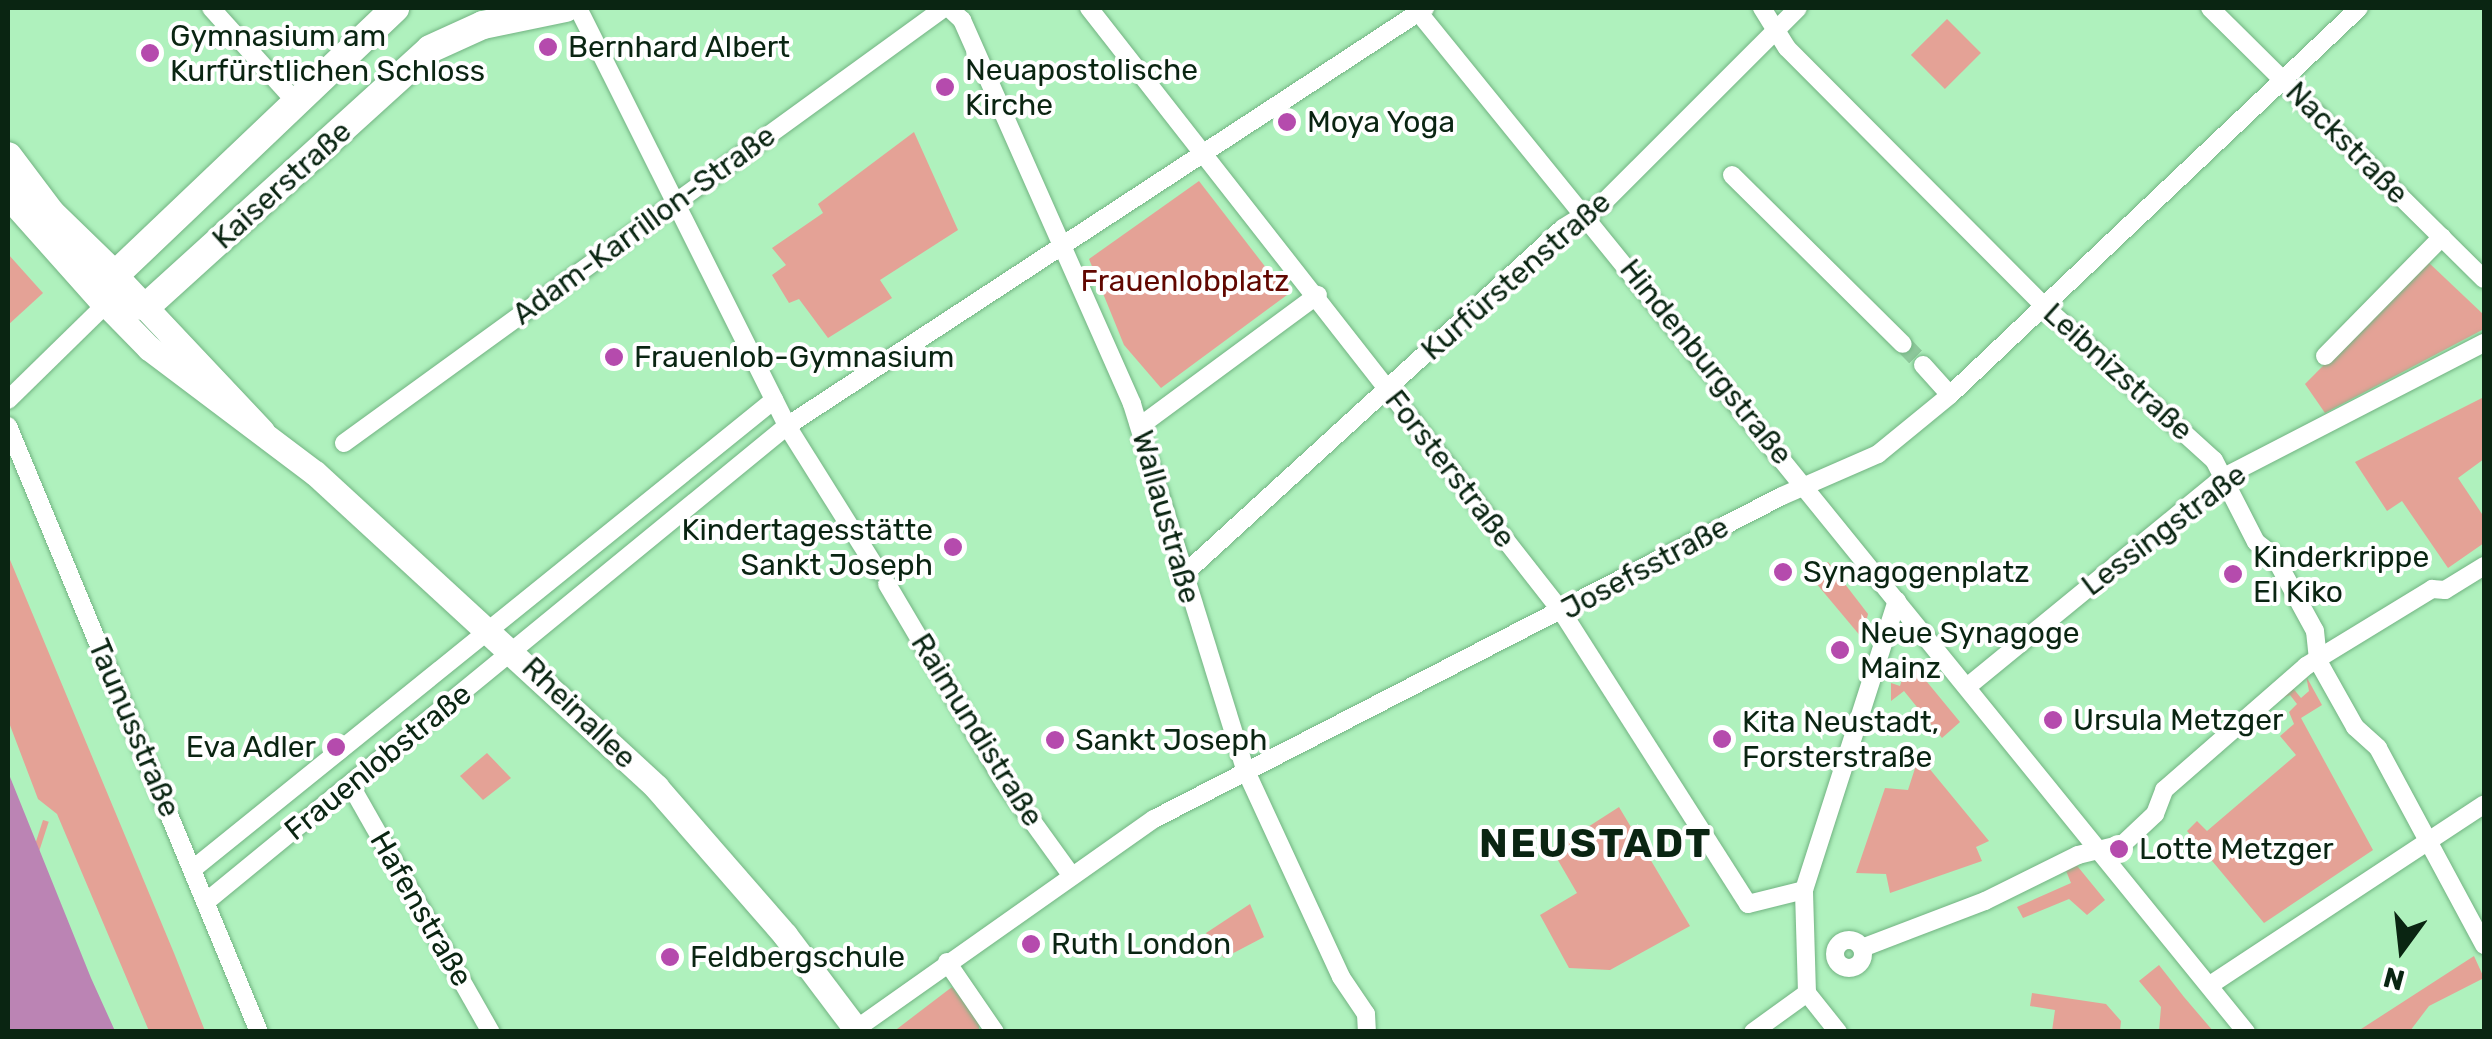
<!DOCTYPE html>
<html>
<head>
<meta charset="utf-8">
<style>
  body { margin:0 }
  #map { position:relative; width:2492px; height:1039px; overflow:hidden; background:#aff1bd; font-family:Rubik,sans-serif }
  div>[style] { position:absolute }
  .green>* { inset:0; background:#e4a296; transform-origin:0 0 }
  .water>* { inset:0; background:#bb84b4 }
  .minor-tunnel>* { height:18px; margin-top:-9px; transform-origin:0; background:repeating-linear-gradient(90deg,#8ec89b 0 18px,transparent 0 27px) }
  .roads { filter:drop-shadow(0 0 2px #72b382) drop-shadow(0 0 2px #72b382) }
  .minor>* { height:18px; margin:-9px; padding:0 9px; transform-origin:9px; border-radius:9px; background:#fff }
  .minor>.ring { margin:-9px; padding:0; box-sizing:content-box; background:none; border:18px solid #fff; border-radius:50% }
  .secondary>* { height:25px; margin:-12.5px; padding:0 12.5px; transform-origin:12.5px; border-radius:12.5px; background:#fff }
  .primary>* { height:28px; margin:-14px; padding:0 14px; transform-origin:14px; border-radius:14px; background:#fff }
  .dots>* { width:28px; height:28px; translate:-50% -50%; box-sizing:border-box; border:5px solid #fff; border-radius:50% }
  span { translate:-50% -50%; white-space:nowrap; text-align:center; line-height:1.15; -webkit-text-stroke:8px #fff; paint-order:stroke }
  .poi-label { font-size:30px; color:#0a2512 }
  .left { translate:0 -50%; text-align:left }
  .right { translate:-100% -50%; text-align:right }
  .street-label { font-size:30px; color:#0a2512 }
  .park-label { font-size:30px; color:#610700 }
  .district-label { font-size:40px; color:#0a2512; font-weight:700; letter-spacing:2.5px }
  .frame { position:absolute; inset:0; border:10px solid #0a2512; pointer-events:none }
  .north { position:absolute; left:2352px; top:899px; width:100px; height:100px; -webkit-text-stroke:8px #fff; paint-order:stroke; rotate:195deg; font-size:28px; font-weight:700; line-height:40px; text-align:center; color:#0a2512 }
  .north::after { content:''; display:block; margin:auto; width:35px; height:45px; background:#0a2512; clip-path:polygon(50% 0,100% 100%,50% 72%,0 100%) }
</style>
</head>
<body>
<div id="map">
  <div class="green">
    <i style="left:1947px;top:19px;width:48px;height:51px;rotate:45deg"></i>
    <i style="clip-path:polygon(914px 132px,958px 230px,880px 280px,892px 298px,828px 338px,799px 299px,789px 303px,772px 275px,786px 265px,772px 248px,823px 213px,818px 204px)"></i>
    <i style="clip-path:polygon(1199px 181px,1287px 295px,1161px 388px,1124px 345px,1089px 259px)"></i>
    <i style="clip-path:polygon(8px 254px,43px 293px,8px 325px)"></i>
    <i style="clip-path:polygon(2427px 261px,2484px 315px,2484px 329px,2325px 413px,2305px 384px)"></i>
    <i style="clip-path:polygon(2484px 397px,2484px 459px,2458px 478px,2484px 517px,2484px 543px,2448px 568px,2402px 501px,2387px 511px,2355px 462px)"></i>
    <i style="clip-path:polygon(8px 555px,174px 953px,205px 1031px,149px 1031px,57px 814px,38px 799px,8px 720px)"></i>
    <i style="clip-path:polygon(1828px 562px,1868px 614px,1862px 638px,1810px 576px)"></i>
    <i style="clip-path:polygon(1905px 667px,1918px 671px,1960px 722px,1942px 738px,1904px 691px,1891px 701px,1891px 683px,1900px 686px,1902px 679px,1894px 675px)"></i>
    <i style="clip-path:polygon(2306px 676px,2322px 705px,2301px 718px,2373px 850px,2264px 923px,2187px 831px,2197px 821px,2207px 831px,2296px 755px,2280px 736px,2294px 724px,2289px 712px,2297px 704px,2290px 695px,2280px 699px,2292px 687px,2301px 698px,2309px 691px)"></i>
    <i style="clip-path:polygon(487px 753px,511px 778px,483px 800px,460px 776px)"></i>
    <i style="clip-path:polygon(1919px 756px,1989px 841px,1976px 847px,1982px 861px,1890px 893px,1886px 874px,1856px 873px,1885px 788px,1908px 790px)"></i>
    <i style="clip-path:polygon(1619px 807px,1690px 926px,1610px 970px,1569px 968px,1540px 915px,1577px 893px,1552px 850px)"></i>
    <i style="left:43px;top:820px;width:6px;height:229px;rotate:18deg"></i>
    <i style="clip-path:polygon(2074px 862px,2105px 900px,2087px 915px,2069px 899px,2023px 918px,2017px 907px,2071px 883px,2064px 866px)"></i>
    <i style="clip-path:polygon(1250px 904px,1264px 937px,1224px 958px,1206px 933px)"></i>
    <i style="clip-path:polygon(2474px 956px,2484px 978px,2429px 1006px,2410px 1031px,2358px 1031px)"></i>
    <i style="clip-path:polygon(2159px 965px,2184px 997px,2213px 1031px,2159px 1031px,2161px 1007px,2139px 981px)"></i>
    <i style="clip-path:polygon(952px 987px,979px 1021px,979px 1031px,893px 1032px)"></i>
    <i style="clip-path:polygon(2032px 993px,2106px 1004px,2121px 1021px,2120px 1031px,2052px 1031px,2055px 1010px,2030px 1006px)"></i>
  </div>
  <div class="water">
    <i style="clip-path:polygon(8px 772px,91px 978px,115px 1031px,8px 1031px)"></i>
  </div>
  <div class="minor-tunnel">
    <i style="left:1903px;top:344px;width:29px;rotate:46deg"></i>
  </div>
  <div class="roads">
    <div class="minor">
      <i style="left:211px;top:8px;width:125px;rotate:47.9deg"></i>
      <i style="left:578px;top:8px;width:467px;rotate:63.4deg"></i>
      <i style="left:787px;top:426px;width:171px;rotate:57.9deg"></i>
      <i style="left:949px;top:8px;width:18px;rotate:43deg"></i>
      <i style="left:962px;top:20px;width:420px;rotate:66.1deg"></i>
      <i style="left:1132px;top:404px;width:382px;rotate:72.8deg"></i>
      <i style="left:1245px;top:769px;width:229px;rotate:65.2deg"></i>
      <i style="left:1341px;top:977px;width:45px;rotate:56deg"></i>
      <i style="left:1366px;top:1014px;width:18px;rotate:87deg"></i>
      <i style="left:1089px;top:8px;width:767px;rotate:51.94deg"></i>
      <i style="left:1562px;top:612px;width:346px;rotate:57.5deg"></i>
      <i style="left:1748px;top:904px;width:58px;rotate:-14deg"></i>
      <i style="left:1415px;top:8px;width:1319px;rotate:50.94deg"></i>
      <i style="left:1762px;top:8px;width:47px;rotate:58deg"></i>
      <i style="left:1787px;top:48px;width:366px;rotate:45.1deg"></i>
      <i style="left:2045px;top:307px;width:228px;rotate:42.2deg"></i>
      <i style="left:2214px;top:460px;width:92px;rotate:62.9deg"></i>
      <i style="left:2256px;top:542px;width:23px;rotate:38deg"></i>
      <i style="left:2274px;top:556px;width:85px;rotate:61.3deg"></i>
      <i style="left:2315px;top:631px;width:30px;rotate:84deg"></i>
      <i style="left:2318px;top:661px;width:76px;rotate:60.7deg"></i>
      <i style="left:2355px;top:727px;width:31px;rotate:42deg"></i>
      <i style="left:2378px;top:748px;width:224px;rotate:61.7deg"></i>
      <i style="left:2210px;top:8px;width:385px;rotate:44.7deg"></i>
      <i style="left:1732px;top:175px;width:240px;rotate:44.7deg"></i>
      <i style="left:2325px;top:356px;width:167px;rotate:-45.5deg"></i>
      <i style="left:1923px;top:365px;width:40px;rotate:48deg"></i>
      <i style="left:8px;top:400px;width:137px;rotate:-44.4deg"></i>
      <i style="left:8px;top:426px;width:656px;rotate:67.5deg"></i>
      <i style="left:1140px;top:426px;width:221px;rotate:-36.4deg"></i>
      <i style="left:344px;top:443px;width:741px;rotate:-35.94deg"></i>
      <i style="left:1182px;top:576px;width:516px;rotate:-42.41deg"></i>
      <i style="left:1563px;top:228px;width:46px;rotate:-31.6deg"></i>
      <i style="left:1602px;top:204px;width:277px;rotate:-45deg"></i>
      <i style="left:887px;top:584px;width:230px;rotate:59.4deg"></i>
      <i style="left:1004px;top:782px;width:115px;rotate:54.2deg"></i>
      <i style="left:1967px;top:687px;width:330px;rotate:-39.3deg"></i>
      <i style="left:2222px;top:478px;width:295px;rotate:-27.3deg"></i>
      <i style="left:351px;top:786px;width:283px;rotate:60.4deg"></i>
      <i style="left:193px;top:869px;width:747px;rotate:-38.91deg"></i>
      <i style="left:207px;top:901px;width:750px;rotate:-39.32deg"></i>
      <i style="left:787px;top:426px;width:763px;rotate:-33.23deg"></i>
      <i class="ring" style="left:1835px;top:940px;width:10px;height:10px"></i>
      <i style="left:1862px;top:948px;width:132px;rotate:-20.9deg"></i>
      <i style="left:1985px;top:901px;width:104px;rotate:-26.3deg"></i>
      <i style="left:2078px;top:855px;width:46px;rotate:-13.7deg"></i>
      <i style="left:2123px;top:844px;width:44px;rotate:-43.2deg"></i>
      <i style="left:2155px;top:814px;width:26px;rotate:-69deg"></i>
      <i style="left:2164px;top:790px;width:189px;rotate:-41.1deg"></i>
      <i style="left:2306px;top:666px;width:148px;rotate:-31.4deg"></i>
      <i style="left:2432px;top:589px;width:13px;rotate:4deg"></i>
      <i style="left:2445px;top:590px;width:46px;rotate:-31.6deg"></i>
      <i style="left:947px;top:962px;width:85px;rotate:55.6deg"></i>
      <i style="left:2210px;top:985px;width:328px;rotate:-33.4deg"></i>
      <i style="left:1807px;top:993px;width:103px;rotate:-91.7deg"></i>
      <i style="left:1804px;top:890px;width:304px;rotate:-72.2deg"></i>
      <i style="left:1807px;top:993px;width:50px;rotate:51.5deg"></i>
      <i style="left:856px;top:1029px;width:365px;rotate:-35.2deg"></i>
      <i style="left:1154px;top:819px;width:706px;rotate:-27.22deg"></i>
      <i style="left:1782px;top:496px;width:105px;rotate:-23.6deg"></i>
      <i style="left:1878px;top:454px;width:93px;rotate:-39.3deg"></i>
      <i style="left:1950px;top:395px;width:563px;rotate:-43.42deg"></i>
      <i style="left:1753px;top:1032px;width:67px;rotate:-35.8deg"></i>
    </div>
    <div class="secondary">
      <i style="left:262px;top:431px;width:214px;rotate:-133.3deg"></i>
      <i style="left:115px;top:275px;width:30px;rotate:107deg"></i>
      <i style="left:106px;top:304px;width:62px;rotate:45.7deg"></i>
      <i style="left:149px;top:348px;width:208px;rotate:37deg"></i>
      <i style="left:315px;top:473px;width:464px;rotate:42.6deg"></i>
      <i style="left:656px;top:787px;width:196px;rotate:48.9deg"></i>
      <i style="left:785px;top:935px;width:121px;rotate:53deg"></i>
    </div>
    <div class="primary">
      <i style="left:8px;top:156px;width:71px;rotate:53deg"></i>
      <i style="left:51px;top:213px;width:89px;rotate:44.1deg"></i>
      <i style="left:115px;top:275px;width:387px;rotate:-43.6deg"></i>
      <i style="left:8px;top:194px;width:147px;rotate:48.3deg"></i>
      <i style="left:106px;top:304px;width:41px;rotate:2.8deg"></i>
      <i style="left:147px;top:306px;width:382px;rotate:-42.2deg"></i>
      <i style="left:430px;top:49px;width:58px;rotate:-24.4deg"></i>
      <i style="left:483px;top:25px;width:84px;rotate:-11.7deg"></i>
    </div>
  </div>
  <div class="dots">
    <i style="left:548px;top:47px;background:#b54bad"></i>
    <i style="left:150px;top:53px;background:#b54bad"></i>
    <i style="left:945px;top:87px;background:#b54bad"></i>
    <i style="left:1287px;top:122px;background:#b54bad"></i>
    <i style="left:614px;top:357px;background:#b54bad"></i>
    <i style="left:953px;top:547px;background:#b54bad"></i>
    <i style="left:1783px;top:572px;background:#b54bad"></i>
    <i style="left:2233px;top:574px;background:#b54bad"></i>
    <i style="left:1840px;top:650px;background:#b54bad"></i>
    <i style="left:2053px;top:720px;background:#b54bad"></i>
    <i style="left:1722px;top:739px;background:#b54bad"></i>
    <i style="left:1055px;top:740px;background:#b54bad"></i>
    <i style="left:336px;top:747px;background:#b54bad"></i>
    <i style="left:2119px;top:849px;background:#b54bad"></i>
    <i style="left:1031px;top:944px;background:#b54bad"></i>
    <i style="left:670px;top:957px;background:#b54bad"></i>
  </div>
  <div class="poi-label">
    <span class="left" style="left:170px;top:53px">Gymnasium am<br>Kurfürstlichen Schloss</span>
    <span class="left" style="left:568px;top:47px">Bernhard Albert</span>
    <span class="left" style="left:965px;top:87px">Neuapostolische<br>Kirche</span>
    <span class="left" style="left:1307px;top:122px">Moya Yoga</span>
    <span class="left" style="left:634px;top:357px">Frauenlob-Gymnasium</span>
    <span class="right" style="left:933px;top:547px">Kindertagesstätte<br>Sankt Joseph</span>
    <span class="left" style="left:2253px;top:574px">Kinderkrippe<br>El Kiko</span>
    <span class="left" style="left:1803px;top:572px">Synagogenplatz</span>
    <span class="left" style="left:1860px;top:650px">Neue Synagoge<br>Mainz</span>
    <span class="left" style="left:2073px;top:720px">Ursula Metzger</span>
    <span class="left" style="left:1742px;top:739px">Kita Neustadt,<br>Forsterstraße</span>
    <span class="left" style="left:1075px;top:740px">Sankt Joseph</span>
    <span class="right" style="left:316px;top:747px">Eva Adler</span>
    <span class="left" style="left:2139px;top:849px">Lotte Metzger</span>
    <span class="left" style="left:1051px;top:944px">Ruth London</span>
    <span class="left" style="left:690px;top:957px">Feldbergschule</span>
  </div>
  <div class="street-label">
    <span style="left:2347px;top:143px;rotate:45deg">Nackstraße</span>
    <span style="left:282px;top:185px;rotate:-42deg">Kaiserstraße</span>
    <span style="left:644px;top:225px;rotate:-36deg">Adam-Karrillon-Straße</span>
    <span style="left:1516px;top:276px;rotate:-41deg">Kurfürstenstraße</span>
    <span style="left:1706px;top:362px;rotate:51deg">Hindenburgstraße</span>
    <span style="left:2118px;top:372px;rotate:42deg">Leibnizstraße</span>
    <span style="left:1450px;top:469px;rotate:52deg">Forsterstraße</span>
    <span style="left:1166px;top:517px;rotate:74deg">Wallaustraße</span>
    <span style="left:2164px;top:530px;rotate:-37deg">Lessingstraße</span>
    <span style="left:1645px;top:568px;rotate:-28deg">Josefsstraße</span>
    <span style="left:579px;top:713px;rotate:44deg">Rheinallee</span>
    <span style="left:134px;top:728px;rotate:67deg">Taunusstraße</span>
    <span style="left:977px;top:730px;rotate:58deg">Raimundistraße</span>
    <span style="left:378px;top:762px;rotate:-39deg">Frauenlobstraße</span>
    <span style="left:421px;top:909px;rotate:60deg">Hafenstraße</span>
  </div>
  <div class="park-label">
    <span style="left:1185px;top:281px">Frauenlobplatz</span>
  </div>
  <div class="district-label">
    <span style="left:1596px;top:844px">NEUSTADT</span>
  </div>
  <div class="frame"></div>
  <div class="north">N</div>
</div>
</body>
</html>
